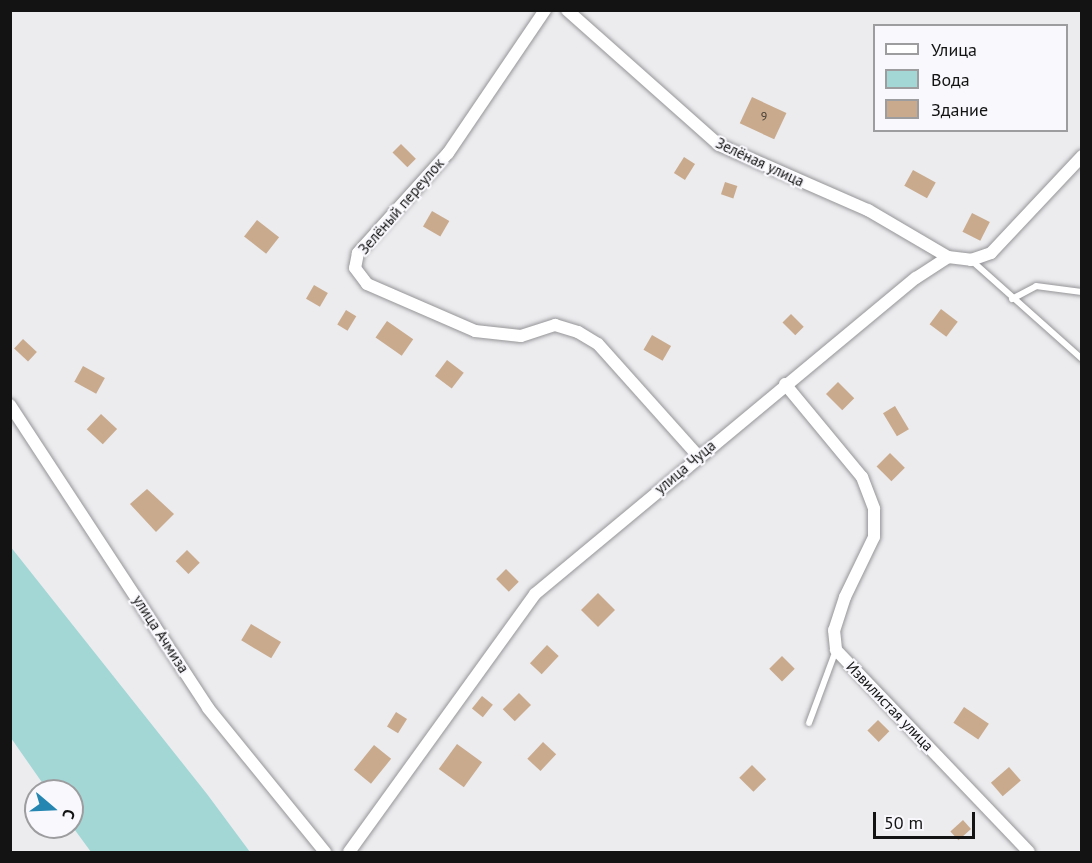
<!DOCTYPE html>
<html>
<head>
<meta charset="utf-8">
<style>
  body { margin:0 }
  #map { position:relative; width:1092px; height:863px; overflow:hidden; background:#ececef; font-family:"PT Sans",sans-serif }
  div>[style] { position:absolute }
  .water>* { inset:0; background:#a2d7d6 }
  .building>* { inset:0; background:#c9aa8d; transform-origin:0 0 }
  .roads { filter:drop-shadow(0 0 2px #959598) drop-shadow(0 0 2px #959598) }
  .service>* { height:6px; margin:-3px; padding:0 3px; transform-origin:3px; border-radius:3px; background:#fff }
  .minor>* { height:12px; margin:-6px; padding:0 6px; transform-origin:6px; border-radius:6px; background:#fff }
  span { translate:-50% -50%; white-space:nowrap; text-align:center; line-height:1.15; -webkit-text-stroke:4.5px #f9f9fd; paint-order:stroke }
  .number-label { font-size:12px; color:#403932 }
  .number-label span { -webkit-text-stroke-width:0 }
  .street-label { font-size:15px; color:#131314 }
  .frame { position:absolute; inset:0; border:12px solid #131314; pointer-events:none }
  .legend { position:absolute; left:873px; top:24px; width:195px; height:108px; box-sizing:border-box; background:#f9f9fd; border:2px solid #9d9da0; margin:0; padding:8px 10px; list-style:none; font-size:18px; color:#131314 }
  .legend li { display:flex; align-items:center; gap:12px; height:30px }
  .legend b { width:30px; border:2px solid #9d9da0 }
  .north { position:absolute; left:24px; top:779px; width:60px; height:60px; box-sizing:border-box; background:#f9f9fd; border:2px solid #9d9da0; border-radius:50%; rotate:109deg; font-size:16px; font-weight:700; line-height:24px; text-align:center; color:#131314 }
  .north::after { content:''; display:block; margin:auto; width:21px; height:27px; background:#2586b1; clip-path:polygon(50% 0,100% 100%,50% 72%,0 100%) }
  .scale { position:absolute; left:873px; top:812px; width:102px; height:27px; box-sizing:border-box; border:3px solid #131314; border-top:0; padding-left:8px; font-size:18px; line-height:21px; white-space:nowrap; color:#131314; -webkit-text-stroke:4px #f9f9fd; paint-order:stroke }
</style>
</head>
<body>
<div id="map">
  <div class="water">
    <i style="clip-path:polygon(10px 546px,207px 794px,250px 852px,91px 852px,72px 826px,72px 791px,48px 791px,11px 738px)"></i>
  </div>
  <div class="building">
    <i style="left:752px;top:97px;width:38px;height:29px;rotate:25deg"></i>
    <i style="left:401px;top:144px;width:21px;height:12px;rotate:45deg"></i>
    <i style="left:684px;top:157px;width:13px;height:19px;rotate:32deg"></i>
    <i style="left:913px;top:170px;width:26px;height:18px;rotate:29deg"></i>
    <i style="left:725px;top:182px;width:13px;height:13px;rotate:18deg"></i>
    <i style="left:432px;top:211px;width:20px;height:18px;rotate:30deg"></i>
    <i style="left:972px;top:213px;width:20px;height:21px;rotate:27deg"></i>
    <i style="left:257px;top:220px;width:28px;height:21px;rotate:38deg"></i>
    <i style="left:314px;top:285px;width:16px;height:16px;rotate:30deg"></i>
    <i style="left:941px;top:309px;width:21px;height:19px;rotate:37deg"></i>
    <i style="left:346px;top:310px;width:12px;height:17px;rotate:31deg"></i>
    <i style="left:791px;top:314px;width:18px;height:12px;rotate:45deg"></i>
    <i style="left:387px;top:321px;width:32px;height:20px;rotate:35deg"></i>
    <i style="left:652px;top:335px;width:22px;height:17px;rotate:30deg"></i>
    <i style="left:23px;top:339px;width:19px;height:13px;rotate:43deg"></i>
    <i style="left:447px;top:360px;width:21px;height:20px;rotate:37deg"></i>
    <i style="left:83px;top:366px;width:25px;height:18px;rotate:29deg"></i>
    <i style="left:838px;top:382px;width:23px;height:17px;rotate:45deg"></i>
    <i style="left:895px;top:406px;width:27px;height:14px;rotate:59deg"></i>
    <i style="left:101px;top:414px;width:22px;height:21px;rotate:43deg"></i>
    <i style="left:890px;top:453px;width:21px;height:19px;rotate:45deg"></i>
    <i style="clip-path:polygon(147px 489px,174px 514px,156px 532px,130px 504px)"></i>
    <i style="left:187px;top:550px;width:18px;height:16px;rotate:45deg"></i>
    <i style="left:506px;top:569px;width:18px;height:14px;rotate:45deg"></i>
    <i style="left:598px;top:593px;width:24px;height:24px;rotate:45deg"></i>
    <i style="left:251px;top:624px;width:35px;height:19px;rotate:31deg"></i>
    <i style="left:547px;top:645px;width:16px;height:25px;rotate:43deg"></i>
    <i style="left:782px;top:656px;width:18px;height:18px;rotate:45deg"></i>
    <i style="left:519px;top:693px;width:17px;height:23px;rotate:45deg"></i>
    <i style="left:482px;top:696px;width:14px;height:16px;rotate:39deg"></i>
    <i style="left:964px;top:707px;width:30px;height:19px;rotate:34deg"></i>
    <i style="left:396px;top:712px;width:13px;height:17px;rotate:32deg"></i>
    <i style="left:878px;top:720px;width:16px;height:15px;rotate:45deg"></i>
    <i style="left:543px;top:742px;width:18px;height:23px;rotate:43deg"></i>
    <i style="left:457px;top:744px;width:31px;height:31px;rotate:36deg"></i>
    <i style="left:374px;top:745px;width:22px;height:32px;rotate:39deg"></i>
    <i style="left:752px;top:765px;width:20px;height:18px;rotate:45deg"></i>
    <i style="left:1009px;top:767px;width:18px;height:24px;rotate:49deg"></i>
    <i style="left:963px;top:820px;width:12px;height:17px;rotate:48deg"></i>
  </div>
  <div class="roads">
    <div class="service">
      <i style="left:971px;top:260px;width:149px;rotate:41.7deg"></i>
      <i style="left:1012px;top:299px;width:27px;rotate:-28deg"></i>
      <i style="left:1036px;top:286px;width:46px;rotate:7.4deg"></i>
      <i style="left:809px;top:723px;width:78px;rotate:-69.7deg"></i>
    </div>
    <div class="minor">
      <i style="left:545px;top:10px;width:173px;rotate:124.1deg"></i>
      <i style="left:448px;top:153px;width:135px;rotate:132deg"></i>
      <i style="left:358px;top:253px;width:15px;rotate:101deg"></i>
      <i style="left:355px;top:268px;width:20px;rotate:53deg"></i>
      <i style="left:367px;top:284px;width:118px;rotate:23.5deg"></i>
      <i style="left:475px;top:331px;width:46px;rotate:6.2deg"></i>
      <i style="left:521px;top:336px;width:36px;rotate:-18deg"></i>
      <i style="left:555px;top:325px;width:24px;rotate:17deg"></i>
      <i style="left:578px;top:332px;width:23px;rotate:31deg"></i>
      <i style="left:598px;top:344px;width:150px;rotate:48.2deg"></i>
      <i style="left:567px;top:10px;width:203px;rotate:41.6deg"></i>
      <i style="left:719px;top:145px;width:163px;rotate:23.6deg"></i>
      <i style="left:868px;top:210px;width:93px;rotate:30.4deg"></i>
      <i style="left:785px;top:384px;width:121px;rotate:50.4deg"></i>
      <i style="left:862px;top:477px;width:34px;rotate:69deg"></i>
      <i style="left:874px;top:509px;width:28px;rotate:90deg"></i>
      <i style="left:874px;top:537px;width:67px;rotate:115.8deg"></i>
      <i style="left:845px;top:597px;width:35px;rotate:108deg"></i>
      <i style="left:834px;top:630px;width:20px;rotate:84deg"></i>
      <i style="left:836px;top:650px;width:279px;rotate:46.3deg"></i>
      <i style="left:10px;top:405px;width:362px;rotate:56.8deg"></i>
      <i style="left:208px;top:708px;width:186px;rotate:50.9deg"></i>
      <i style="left:349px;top:852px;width:318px;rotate:-54.2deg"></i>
      <i style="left:535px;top:594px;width:495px;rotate:-39.7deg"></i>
      <i style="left:916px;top:278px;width:38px;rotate:-33deg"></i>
      <i style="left:948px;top:257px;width:23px;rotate:7deg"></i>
      <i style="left:971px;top:260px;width:21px;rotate:-19deg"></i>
      <i style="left:991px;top:253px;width:133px;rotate:-46.8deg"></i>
    </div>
  </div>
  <div class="number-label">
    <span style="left:764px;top:116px">9</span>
  </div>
  <div class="street-label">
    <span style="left:760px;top:162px;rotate:25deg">Зелёная улица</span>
    <span style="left:401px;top:206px;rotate:-49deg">Зелёный переулок</span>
    <span style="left:685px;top:467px;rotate:-40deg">улица Чуца</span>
    <span style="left:161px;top:634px;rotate:57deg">улица Ачмиза</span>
    <span style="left:890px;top:706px;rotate:46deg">Извилистая улица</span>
  </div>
  <div class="frame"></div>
  <ul class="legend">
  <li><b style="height:8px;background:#fff"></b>Улица</li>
  <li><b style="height:16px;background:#a2d7d6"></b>Вода</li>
  <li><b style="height:16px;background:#c9aa8d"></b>Здание</li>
  </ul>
  <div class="north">С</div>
  <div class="scale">50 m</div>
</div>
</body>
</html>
